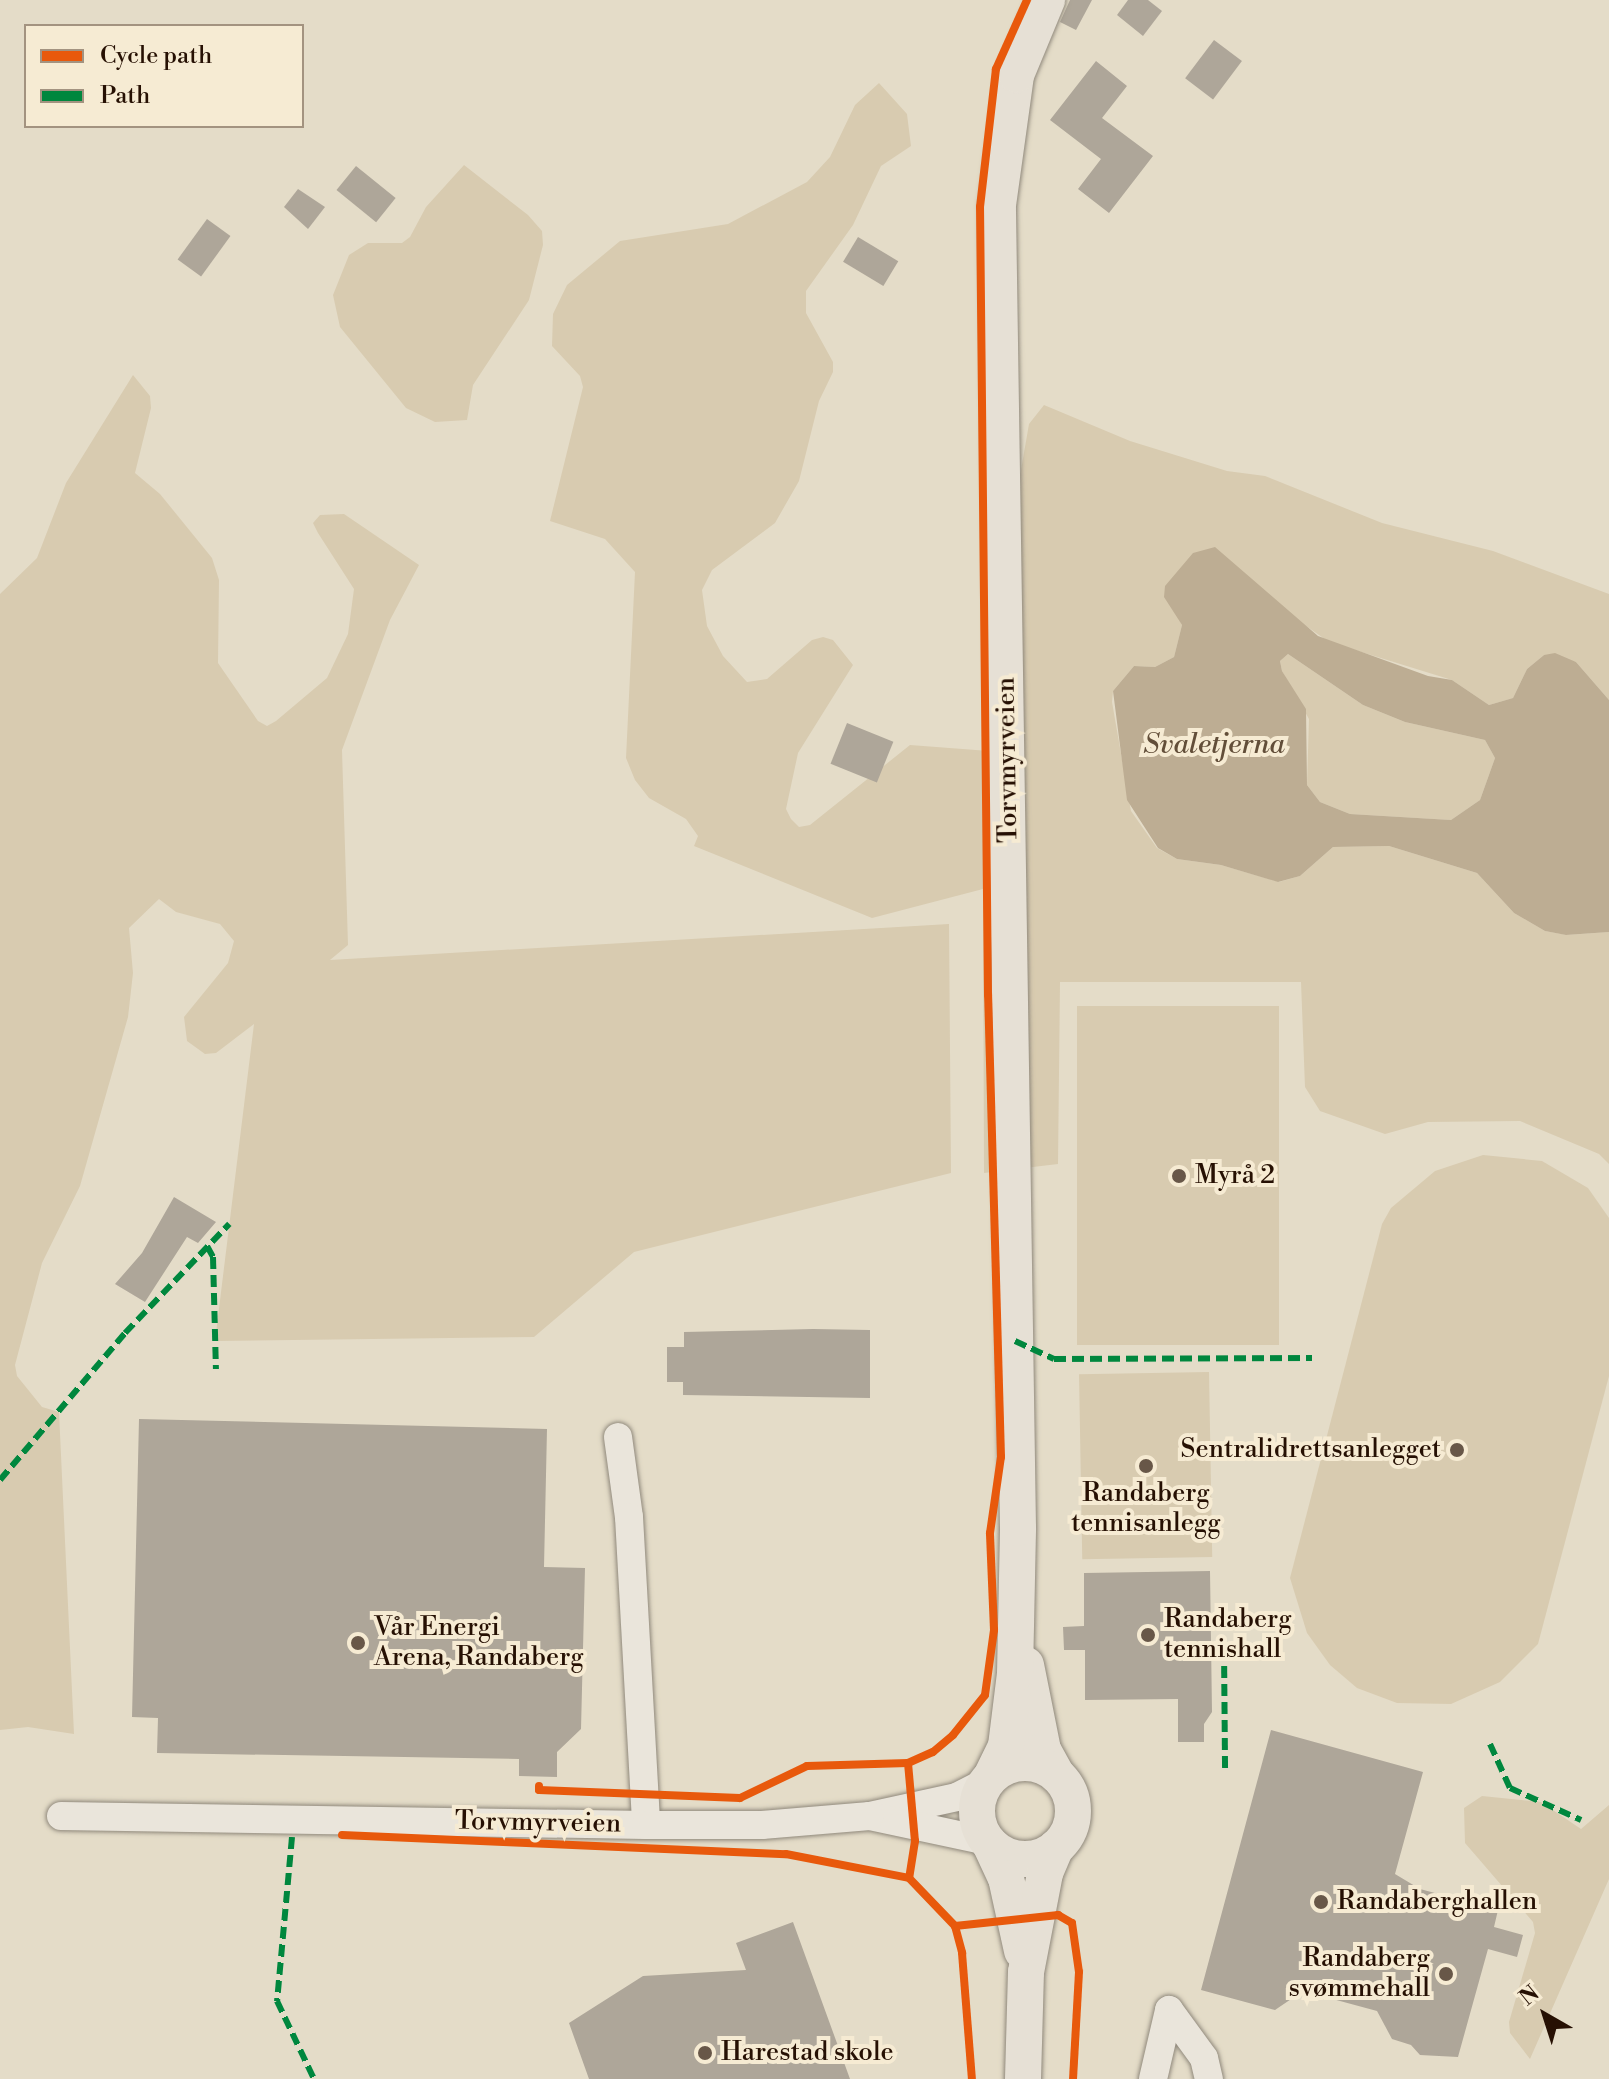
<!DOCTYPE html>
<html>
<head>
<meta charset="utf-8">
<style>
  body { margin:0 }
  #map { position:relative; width:1609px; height:2079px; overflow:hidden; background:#e4dcc8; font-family:"Libre Bodoni",serif }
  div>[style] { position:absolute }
  .green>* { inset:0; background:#d8cbb0; transform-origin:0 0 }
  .water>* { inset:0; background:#bdad93 }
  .building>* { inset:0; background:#aea699; transform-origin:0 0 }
  .roads { filter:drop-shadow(0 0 2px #90897c) drop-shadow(0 0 2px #90897c) }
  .minor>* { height:28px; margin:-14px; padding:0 14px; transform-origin:14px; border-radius:14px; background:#eae5db }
  .major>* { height:36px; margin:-18px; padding:0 18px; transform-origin:18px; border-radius:18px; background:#e6e0d5 }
  .major>.ring { margin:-18px; padding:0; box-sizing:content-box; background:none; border:36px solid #e6e0d5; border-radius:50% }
  .quiet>* { height:6px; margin-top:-3px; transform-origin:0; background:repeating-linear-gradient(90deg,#00873e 0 12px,transparent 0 18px) }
  .cycleway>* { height:8px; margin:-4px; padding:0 4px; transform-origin:4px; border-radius:4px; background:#e8590c }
  .dots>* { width:22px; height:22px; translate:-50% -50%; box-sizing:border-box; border:4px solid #f6ebd3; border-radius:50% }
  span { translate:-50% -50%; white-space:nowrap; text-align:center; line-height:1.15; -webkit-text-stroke:8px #f6ebd3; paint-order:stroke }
  .street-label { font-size:26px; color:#261003 }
  .poi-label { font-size:26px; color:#261003 }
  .left { translate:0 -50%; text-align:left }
  .right { translate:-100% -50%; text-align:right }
  .water-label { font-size:28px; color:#624e39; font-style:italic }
  .legend { position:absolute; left:24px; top:24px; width:280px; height:104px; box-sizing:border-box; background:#f6ebd3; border:2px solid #a39380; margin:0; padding:10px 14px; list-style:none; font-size:24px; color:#261003 }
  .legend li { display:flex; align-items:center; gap:16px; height:40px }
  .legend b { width:40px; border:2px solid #a39380 }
  .north { position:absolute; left:1505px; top:1975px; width:80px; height:80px; -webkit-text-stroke:6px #f6ebd3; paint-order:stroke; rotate:321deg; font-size:22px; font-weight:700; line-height:32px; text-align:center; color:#261003 }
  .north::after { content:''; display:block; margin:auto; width:28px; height:36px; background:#261003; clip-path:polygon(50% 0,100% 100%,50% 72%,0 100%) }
</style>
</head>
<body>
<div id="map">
  <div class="green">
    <i style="clip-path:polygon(879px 83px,907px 114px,911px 146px,881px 166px,853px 225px,806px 291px,806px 313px,833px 362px,833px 372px,819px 401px,799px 481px,775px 523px,712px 570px,702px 590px,707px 626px,723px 656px,747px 682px,767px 679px,812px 640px,823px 637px,833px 640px,853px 665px,798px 753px,786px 809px,791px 819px,799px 827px,810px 825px,910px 745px,1002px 752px,1017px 493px,1029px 424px,1044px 405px,1130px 441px,1227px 471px,1265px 476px,1382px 523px,1493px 551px,1609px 594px,1609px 700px,1576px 662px,1544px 655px,1527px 669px,1513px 698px,1489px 705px,1452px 680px,1329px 642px,1289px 614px,1177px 615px,1182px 625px,1174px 657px,1155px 667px,1134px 666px,1113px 691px,1112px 702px,1131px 811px,1157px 848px,1177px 859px,1221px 865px,1279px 882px,1300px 876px,1333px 847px,1389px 846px,1477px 873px,1514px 913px,1545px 931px,1567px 935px,1609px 932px,1609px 1164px,1599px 1154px,1520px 1121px,1428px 1122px,1385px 1134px,1320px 1111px,1305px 1087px,1301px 982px,1060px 982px,1058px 1164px,984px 1173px,983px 889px,872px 918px,694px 846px,698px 836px,686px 819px,649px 798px,635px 780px,626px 758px,635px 572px,605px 539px,550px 521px,583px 387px,580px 376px,552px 346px,553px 314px,567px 285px,620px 241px,728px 224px,807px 182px,830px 157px,855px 105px)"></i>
    <i style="clip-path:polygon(464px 165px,528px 215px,542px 231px,543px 245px,529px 300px,473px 385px,467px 420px,435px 422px,406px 408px,340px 327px,333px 295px,349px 255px,368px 243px,402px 243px,410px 237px,426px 207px)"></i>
    <i style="clip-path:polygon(133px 375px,150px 396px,151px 408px,135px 473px,160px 494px,212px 558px,219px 580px,218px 663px,258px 721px,267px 726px,276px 721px,327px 678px,348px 634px,354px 589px,318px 533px,313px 523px,320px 515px,344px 514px,419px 565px,390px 620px,342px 750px,348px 945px,330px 960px,949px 924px,951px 1173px,634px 1252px,534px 1337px,215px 1341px,254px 1024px,216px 1053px,205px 1054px,187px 1041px,184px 1017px,228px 963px,234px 941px,220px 924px,176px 912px,159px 899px,129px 928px,133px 973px,128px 1017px,80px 1186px,42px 1263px,15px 1365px,17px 1376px,42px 1407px,59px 1412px,74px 1734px,28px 1727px,0 1730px,0 594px,37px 558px,66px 483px)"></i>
    <i style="clip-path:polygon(1288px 654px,1363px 705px,1405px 722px,1485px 740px,1495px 758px,1480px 800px,1451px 820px,1350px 814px,1320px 802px,1307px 785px,1309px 719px,1282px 671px,1280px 661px)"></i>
    <i style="left:1077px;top:1006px;width:202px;height:339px"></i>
    <i style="clip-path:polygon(1483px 1155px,1542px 1161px,1588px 1188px,1609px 1218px,1609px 1376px,1538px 1644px,1500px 1682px,1451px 1704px,1397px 1703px,1357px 1688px,1330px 1665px,1307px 1633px,1290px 1578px,1382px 1224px,1391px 1208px,1435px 1171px)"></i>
    <i style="left:1209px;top:1372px;width:185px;height:130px;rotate:89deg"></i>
    <i style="clip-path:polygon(1482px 1796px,1541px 1802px,1581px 1829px,1609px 1805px,1609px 1879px,1530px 2059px,1510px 2033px,1509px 2022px,1535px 1933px,1533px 1922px,1465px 1843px,1464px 1808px)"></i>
  </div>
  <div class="water">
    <i style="clip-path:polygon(evenodd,1215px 547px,1318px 636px,1428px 676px,1452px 680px,1489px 705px,1513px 698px,1527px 669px,1544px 655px,1555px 653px,1576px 662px,1609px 700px,1609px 932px,1566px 935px,1545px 931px,1514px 913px,1477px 873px,1389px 846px,1333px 847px,1300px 876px,1278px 882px,1221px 865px,1177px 859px,1158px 848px,1127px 800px,1113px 691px,1134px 666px,1155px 667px,1174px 657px,1182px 625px,1164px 597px,1165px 586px,1193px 553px,1215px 547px,1288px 654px,1363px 705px,1405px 722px,1485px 740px,1495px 758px,1480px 800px,1451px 820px,1350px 814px,1320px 802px,1307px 785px,1306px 709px,1282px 671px,1280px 661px,1288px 654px)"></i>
  </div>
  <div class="building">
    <i style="clip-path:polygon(1070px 0,1092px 0,1076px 30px,1060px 22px)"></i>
    <i style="clip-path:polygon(1128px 0,1148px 0,1162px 11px,1143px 36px,1117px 15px)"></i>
    <i style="left:1214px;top:40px;width:35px;height:48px;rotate:37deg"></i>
    <i style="clip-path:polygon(1096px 61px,1127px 86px,1102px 118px,1153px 156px,1109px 213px,1078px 189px,1101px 159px,1050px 120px)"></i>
    <i style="left:356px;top:166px;width:51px;height:31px;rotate:39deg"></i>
    <i style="clip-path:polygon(298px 189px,325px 207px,308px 229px,284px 207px)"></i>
    <i style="left:207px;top:219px;width:29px;height:50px;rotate:36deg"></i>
    <i style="left:858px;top:237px;width:47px;height:29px;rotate:31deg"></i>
    <i style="left:847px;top:723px;width:50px;height:44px;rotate:22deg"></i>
    <i style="clip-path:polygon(174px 1197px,216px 1222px,198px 1243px,187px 1237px,145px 1302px,115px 1284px,142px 1253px)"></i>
    <i style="clip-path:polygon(813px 1329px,870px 1330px,870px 1398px,683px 1395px,683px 1382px,667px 1382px,667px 1347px,684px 1347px,684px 1332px)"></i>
    <i style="clip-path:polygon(139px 1419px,547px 1429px,544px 1567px,585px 1568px,581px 1729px,557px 1752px,557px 1777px,519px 1776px,519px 1759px,157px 1753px,158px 1718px,132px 1717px)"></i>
    <i style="clip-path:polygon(1210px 1571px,1212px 1712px,1204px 1724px,1204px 1742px,1178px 1742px,1178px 1699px,1085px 1700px,1085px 1650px,1064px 1650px,1063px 1627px,1084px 1626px,1084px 1573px)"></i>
    <i style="clip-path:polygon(1271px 1730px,1423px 1772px,1395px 1874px,1420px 1889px,1498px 1910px,1494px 1927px,1523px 1935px,1517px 1957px,1488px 1949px,1458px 2057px,1420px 2055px,1411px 2045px,1392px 2039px,1377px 2011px,1303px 1991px,1275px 2010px,1201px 1990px)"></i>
    <i style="clip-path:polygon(793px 1922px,850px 2079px,589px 2079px,569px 2023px,643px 1976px,746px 1970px,736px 1943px)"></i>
  </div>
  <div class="roads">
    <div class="minor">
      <i style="left:618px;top:1437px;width:81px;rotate:82.2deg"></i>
      <i style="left:629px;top:1517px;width:308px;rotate:86.8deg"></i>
      <i style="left:986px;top:1782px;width:33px;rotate:153deg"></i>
      <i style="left:957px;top:1797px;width:89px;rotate:167.7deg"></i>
      <i style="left:870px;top:1816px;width:120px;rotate:12.1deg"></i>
      <i style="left:61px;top:1816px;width:585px;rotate:0.88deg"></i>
      <i style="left:646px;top:1825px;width:116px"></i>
      <i style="left:762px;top:1825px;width:108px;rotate:-4.8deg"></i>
      <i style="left:1153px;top:2079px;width:71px;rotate:-76.9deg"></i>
      <i style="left:1169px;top:2010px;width:59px;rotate:53.9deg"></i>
      <i style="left:1204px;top:2058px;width:22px;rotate:77deg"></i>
    </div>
    <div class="major">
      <i style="left:1026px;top:1665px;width:87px;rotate:78.7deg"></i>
      <i style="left:1043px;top:1750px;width:29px;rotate:61deg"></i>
      <i class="ring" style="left:977px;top:1763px;width:60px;height:60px"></i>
      <i style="left:992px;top:1775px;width:32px;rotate:-64deg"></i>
      <i style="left:1006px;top:1746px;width:73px;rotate:-82.9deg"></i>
      <i style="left:1015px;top:1674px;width:146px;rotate:-88.8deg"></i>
      <i style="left:1018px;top:1528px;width:1323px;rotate:-90.87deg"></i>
      <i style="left:998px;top:205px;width:131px;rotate:-82.1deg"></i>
      <i style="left:1016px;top:75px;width:81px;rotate:-67.5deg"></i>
      <i style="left:990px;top:1844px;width:38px;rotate:65deg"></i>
      <i style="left:1006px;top:1878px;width:75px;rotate:77.6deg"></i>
      <i style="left:1023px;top:2079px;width:107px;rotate:-88.4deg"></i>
      <i style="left:1026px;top:1972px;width:101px;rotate:-79.1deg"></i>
      <i style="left:1045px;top:1873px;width:28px;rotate:-67deg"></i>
    </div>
  </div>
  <div class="quiet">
    <i style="left:207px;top:1246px;width:13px;rotate:61deg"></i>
    <i style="left:213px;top:1257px;width:112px;rotate:88.5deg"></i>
    <i style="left:1015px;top:1341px;width:43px;rotate:24.8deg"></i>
    <i style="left:1054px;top:1359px;width:258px;rotate:-0.2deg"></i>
    <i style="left:0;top:1480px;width:193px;rotate:-49.6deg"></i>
    <i style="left:125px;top:1333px;width:151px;rotate:-46.3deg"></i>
    <i style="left:1224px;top:1648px;width:124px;rotate:89.5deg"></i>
    <i style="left:1490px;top:1744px;width:48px;rotate:65.6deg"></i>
    <i style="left:1510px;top:1788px;width:78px;rotate:24.3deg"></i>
    <i style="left:292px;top:1837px;width:165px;rotate:95.2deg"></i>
    <i style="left:277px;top:2001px;width:86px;rotate:64.6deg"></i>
  </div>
  <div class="cycleway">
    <i style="left:908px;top:1763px;width:78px;rotate:84.9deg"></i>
    <i style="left:915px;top:1841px;width:37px;rotate:99deg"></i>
    <i style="left:539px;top:1786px;width:4px;rotate:90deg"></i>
    <i style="left:539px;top:1790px;width:201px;rotate:2.3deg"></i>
    <i style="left:740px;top:1798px;width:74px;rotate:-25.5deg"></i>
    <i style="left:807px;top:1766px;width:101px;rotate:-1.7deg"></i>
    <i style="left:908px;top:1763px;width:27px;rotate:-24deg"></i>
    <i style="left:933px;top:1752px;width:26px;rotate:-40deg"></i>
    <i style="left:953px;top:1735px;width:51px;rotate:-51.3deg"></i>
    <i style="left:985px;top:1695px;width:66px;rotate:-82.1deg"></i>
    <i style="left:994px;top:1630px;width:97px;rotate:-92.4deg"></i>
    <i style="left:990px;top:1533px;width:77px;rotate:-81.8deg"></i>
    <i style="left:1001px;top:1457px;width:462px;rotate:-91.6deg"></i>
    <i style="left:988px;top:995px;width:788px;rotate:-90.58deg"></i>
    <i style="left:980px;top:207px;width:139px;rotate:-83.4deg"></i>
    <i style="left:996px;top:69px;width:76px;rotate:-65.8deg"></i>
    <i style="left:342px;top:1835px;width:444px;rotate:2.5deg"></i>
    <i style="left:786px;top:1854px;width:125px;rotate:11deg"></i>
    <i style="left:909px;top:1878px;width:66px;rotate:46.2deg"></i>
    <i style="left:955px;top:1926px;width:28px;rotate:75deg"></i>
    <i style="left:962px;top:1953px;width:126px;rotate:85.5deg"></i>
    <i style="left:955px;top:1926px;width:104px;rotate:-6.1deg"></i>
    <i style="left:1058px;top:1915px;width:16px;rotate:30deg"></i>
    <i style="left:1072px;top:1923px;width:49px;rotate:81.9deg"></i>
    <i style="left:1079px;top:1972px;width:107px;rotate:93.2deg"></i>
  </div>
  <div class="dots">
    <i style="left:1179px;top:1176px;background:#685748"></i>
    <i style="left:1457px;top:1450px;background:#685748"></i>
    <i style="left:1146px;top:1466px;background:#685748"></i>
    <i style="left:1148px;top:1635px;background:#685748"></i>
    <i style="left:358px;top:1643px;background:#685748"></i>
    <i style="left:1321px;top:1902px;background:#685748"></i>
    <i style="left:1446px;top:1974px;background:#685748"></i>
    <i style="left:705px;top:2053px;background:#685748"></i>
  </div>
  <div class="street-label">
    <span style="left:1008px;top:760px;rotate:-91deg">Torvmyrveien</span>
    <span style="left:538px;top:1823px;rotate:1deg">Torvmyrveien</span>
  </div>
  <div class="poi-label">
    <span class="left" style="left:1195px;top:1176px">Myrå 2</span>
    <span class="right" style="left:1441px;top:1450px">Sentralidrettsanlegget</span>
    <span style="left:1146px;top:1509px">Randaberg<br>tennisanlegg</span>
    <span class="left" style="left:1164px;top:1635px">Randaberg<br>tennishall</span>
    <span class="left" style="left:374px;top:1643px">Vår Energi<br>Arena, Randaberg</span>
    <span class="left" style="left:1337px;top:1902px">Randaberghallen</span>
    <span class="right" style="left:1430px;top:1974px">Randaberg<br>svømmehall</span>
    <span class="left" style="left:721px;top:2053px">Harestad skole</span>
  </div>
  <div class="water-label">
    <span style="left:1214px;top:745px">Svaletjerna</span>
  </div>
  <ul class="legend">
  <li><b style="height:10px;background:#e8590c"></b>Cycle path</li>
  <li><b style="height:10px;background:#00873e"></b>Path</li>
  </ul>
  <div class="north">N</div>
</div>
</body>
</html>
